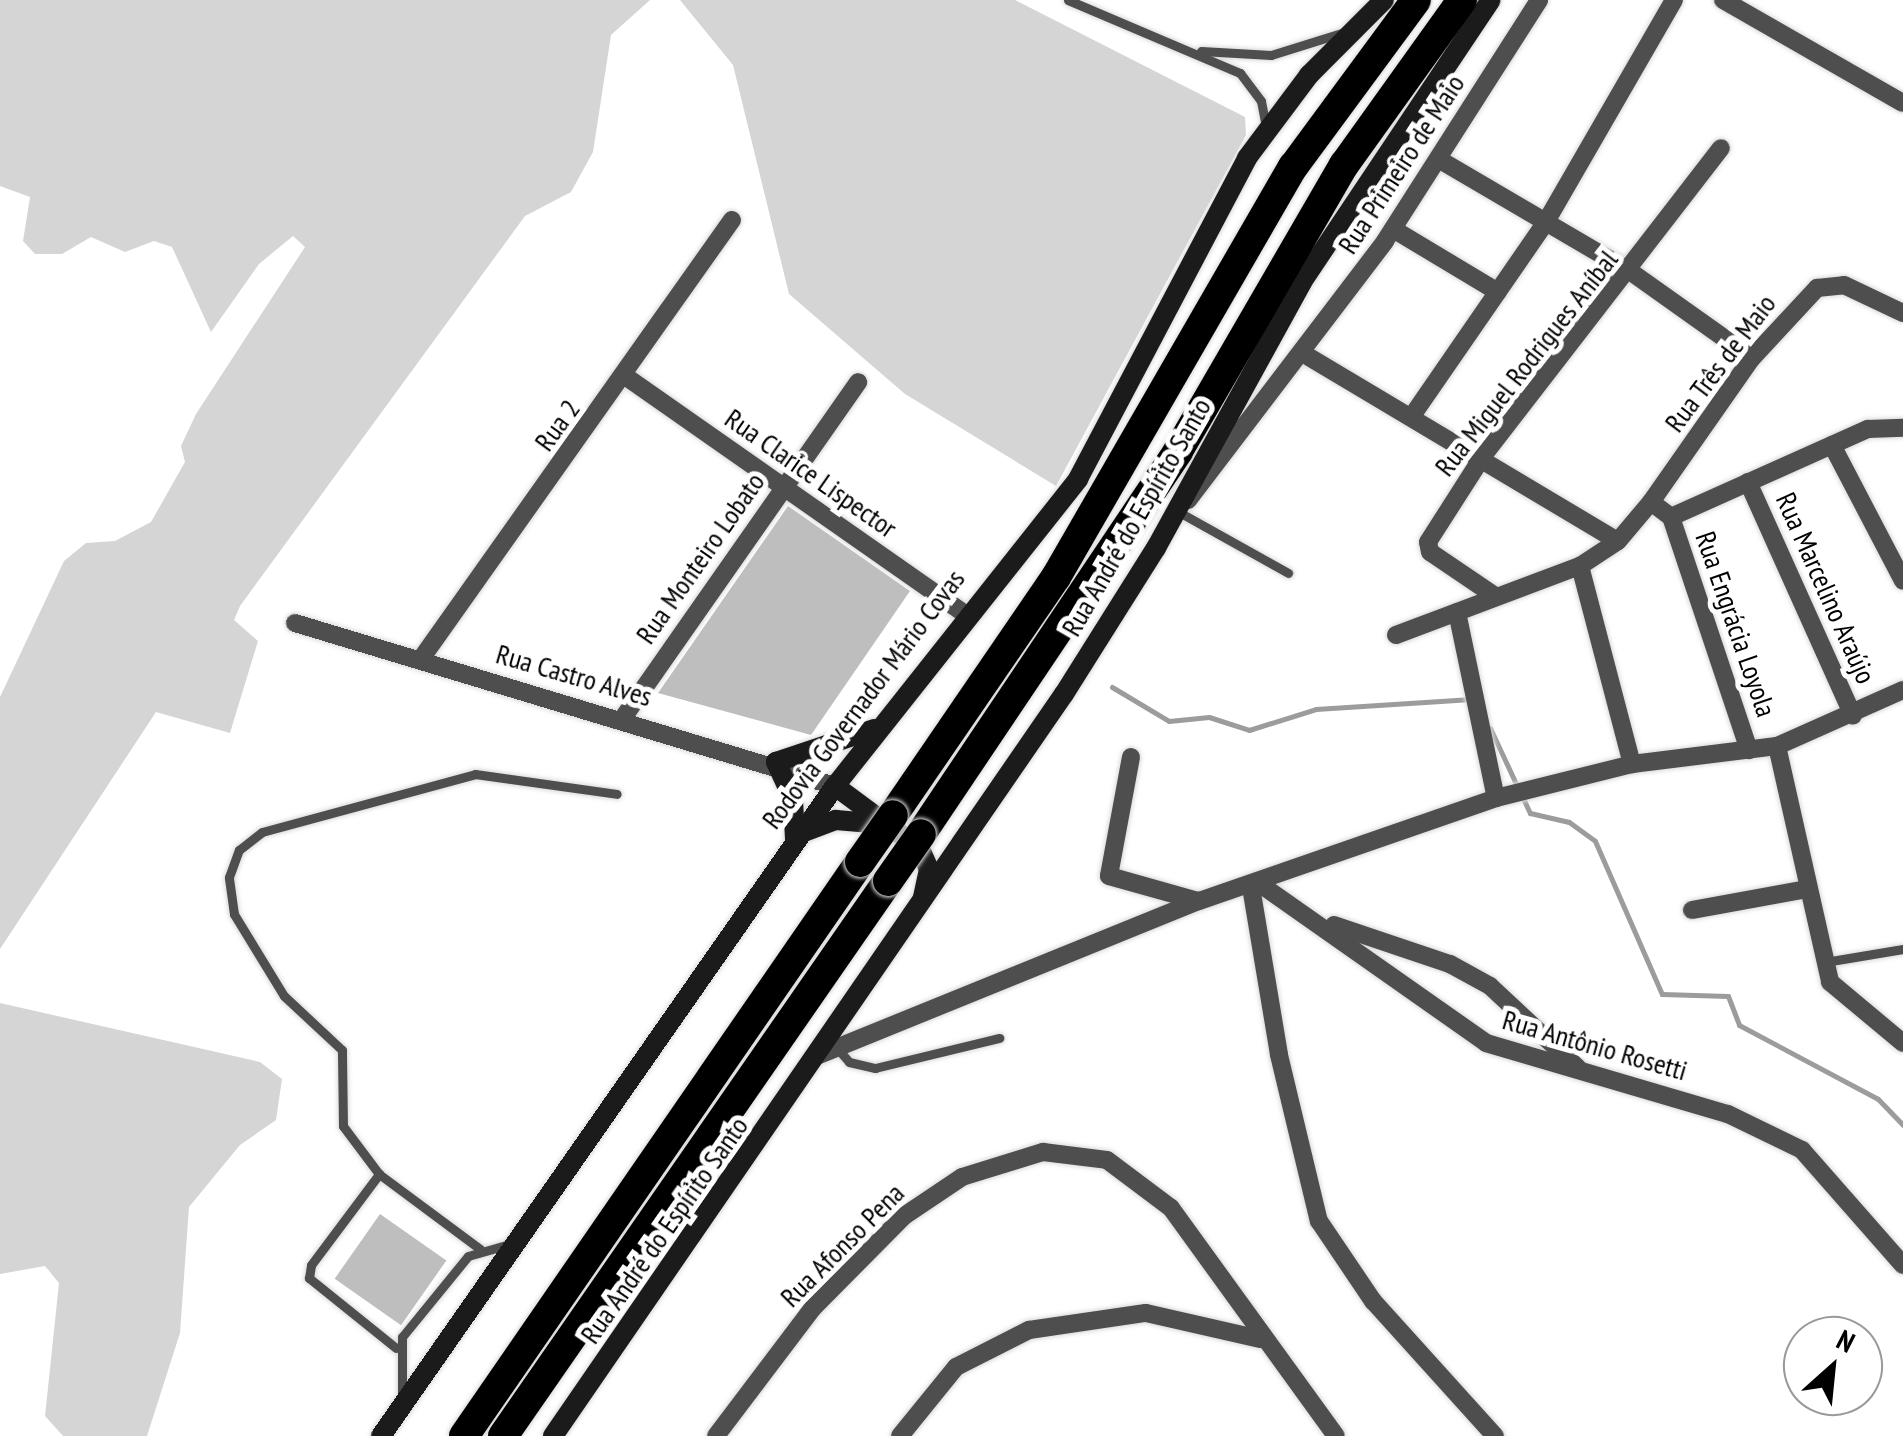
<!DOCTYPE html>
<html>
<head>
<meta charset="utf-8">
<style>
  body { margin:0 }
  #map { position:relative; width:1903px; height:1436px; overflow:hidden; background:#fff; font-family:"PT Sans Narrow",sans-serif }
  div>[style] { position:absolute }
  .green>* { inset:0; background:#d5d5d5 }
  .stream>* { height:5px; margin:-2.5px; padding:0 2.5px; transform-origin:2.5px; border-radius:2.5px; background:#9c9c9c }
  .building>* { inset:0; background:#bebebe; transform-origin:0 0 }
  .roads { filter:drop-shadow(0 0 2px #dbdbdb) drop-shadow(0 0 2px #dbdbdb) }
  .lane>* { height:9px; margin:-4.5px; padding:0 4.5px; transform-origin:4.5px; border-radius:4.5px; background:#4e4e4e }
  .street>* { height:18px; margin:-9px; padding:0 9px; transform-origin:9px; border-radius:9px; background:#4e4e4e }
  .secondary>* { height:20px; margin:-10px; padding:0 10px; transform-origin:10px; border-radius:10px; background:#1b1b1b }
  .highway>* { height:30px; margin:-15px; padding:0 15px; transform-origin:15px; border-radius:15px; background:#000 }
  .bridges { filter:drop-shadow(0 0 2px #dbdbdb) drop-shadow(0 0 2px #dbdbdb) }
  .highway-bridge>* { height:30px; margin:-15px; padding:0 15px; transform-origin:15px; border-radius:15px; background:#000 }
  span { translate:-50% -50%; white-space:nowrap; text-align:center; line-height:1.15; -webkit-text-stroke:10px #fff; paint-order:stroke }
  .street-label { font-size:28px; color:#000 }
  .north { position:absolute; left:1783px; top:1316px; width:100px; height:100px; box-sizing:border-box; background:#fff; border:2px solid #999; border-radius:50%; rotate:27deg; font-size:28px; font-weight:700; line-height:40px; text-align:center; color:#000 }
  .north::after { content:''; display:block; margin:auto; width:35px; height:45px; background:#000; clip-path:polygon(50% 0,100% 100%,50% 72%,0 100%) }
</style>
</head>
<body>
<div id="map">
  <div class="green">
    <i style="clip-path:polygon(0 0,650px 0,611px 35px,593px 152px,571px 192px,525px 216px,240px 606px,234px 620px,258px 641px,230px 733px,156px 712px,0 949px,0 697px,64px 561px,86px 543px,115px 541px,151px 522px,185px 462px,181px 446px,196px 414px,305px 247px,293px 236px,259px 264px,211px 332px,172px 247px,154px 241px,125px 252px,91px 237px,62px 254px,35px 254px,23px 241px,30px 197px,0 186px)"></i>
    <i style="clip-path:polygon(680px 0,1015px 0,1245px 117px,1246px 135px,1056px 486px,905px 394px,789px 294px,733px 65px)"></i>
    <i style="clip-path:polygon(0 1003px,260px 1062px,282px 1079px,276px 1120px,240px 1145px,189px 1207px,180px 1333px,147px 1436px,63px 1436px,45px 1416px,59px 1283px,45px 1266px,0 1274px)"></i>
  </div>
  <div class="stream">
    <i style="left:1112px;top:687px;width:66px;rotate:30.8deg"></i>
    <i style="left:1169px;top:721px;width:40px;rotate:-5.7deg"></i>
    <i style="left:1209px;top:717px;width:42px;rotate:18deg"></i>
    <i style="left:1249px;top:730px;width:70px;rotate:-17.4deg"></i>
    <i style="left:1316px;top:709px;width:156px;rotate:-3.7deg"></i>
    <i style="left:1490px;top:728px;width:64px;rotate:65deg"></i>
    <i style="left:1522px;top:796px;width:19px;rotate:65deg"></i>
    <i style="left:1530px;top:813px;width:40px;rotate:13deg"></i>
    <i style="left:1569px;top:822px;width:32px;rotate:36deg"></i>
    <i style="left:1595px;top:841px;width:167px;rotate:66.4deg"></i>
    <i style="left:1662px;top:994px;width:66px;rotate:1.7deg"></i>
    <i style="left:1728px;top:996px;width:31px;rotate:69deg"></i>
    <i style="left:1739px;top:1025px;width:157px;rotate:28deg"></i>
    <i style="left:1878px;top:1099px;width:36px;rotate:46deg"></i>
  </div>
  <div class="building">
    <i style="clip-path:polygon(788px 506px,910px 591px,811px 735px,658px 693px)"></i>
    <i style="left:380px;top:1214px;width:81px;height:79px;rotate:35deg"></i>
  </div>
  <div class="roads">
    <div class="lane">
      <i style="left:1068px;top:0;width:187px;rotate:23deg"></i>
      <i style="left:1240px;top:73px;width:35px;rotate:53deg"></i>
      <i style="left:1261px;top:101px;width:25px;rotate:79deg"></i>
      <i style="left:1201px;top:51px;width:70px;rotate:3.3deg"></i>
      <i style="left:1271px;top:55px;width:73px;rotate:-17.4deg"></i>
      <i style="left:1179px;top:512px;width:125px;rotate:29.2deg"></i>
      <i style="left:1825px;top:962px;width:79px;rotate:-9.5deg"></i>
      <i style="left:837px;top:1048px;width:18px;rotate:49deg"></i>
      <i style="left:849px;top:1062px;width:27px;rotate:13deg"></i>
      <i style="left:875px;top:1068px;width:128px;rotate:-13.6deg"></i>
      <i style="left:379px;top:1174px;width:60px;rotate:-126.9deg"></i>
      <i style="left:343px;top:1126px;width:76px;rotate:-90.8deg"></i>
      <i style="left:342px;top:1050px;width:79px;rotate:-137deg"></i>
      <i style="left:284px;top:996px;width:96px;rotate:-121.4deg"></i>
      <i style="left:234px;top:914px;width:37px;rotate:-98deg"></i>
      <i style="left:229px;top:877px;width:29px;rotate:-70deg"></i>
      <i style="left:239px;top:850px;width:29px;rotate:-38deg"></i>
      <i style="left:262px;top:832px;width:221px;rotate:-15.2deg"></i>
      <i style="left:475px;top:774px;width:143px;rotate:8deg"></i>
      <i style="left:396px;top:1348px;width:112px;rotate:-141.2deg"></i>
      <i style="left:309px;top:1278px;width:13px;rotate:-81deg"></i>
      <i style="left:311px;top:1265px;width:114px;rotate:-53.2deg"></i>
      <i style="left:379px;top:1174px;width:126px;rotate:36.6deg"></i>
      <i style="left:402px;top:1401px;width:64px;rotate:-90deg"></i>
      <i style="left:402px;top:1337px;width:104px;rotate:-50.8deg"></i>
      <i style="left:468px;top:1256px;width:44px;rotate:-15.9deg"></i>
    </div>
    <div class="street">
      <i style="left:1723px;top:0;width:207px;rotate:29.8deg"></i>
      <i style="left:1440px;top:160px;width:221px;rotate:30.4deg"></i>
      <i style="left:1631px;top:272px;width:148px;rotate:35.4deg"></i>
      <i style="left:1393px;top:229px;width:122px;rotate:31deg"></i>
      <i style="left:1304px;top:354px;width:365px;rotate:30.8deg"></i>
      <i style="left:625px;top:376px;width:415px;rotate:35deg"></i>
      <i style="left:1412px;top:416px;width:238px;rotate:-55.4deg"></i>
      <i style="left:1547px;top:220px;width:254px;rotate:-60deg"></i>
      <i style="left:1832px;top:445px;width:153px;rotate:62.4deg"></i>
      <i style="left:1748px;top:482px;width:256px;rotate:65.8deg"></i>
      <i style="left:1188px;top:500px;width:325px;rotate:-52.7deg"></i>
      <i style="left:1385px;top:241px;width:286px;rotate:-57.4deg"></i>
      <i style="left:1651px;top:502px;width:176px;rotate:-55deg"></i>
      <i style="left:1752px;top:358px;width:96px;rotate:-47.1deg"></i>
      <i style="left:1817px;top:288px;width:27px;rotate:-6deg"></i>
      <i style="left:1844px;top:285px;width:65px;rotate:25.4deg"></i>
      <i style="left:1671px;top:517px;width:246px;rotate:71.5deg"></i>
      <i style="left:1580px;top:566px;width:205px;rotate:75.3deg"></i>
      <i style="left:1495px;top:596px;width:78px;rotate:-145.9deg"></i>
      <i style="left:1430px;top:552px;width:10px;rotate:-101deg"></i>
      <i style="left:1428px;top:542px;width:102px;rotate:-57.4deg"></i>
      <i style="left:1483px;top:456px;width:389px;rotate:-52.3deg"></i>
      <i style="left:1457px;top:612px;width:190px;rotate:78.2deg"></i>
      <i style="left:295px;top:623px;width:564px;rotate:16.8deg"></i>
      <i style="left:1396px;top:635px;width:197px;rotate:-20.6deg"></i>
      <i style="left:1580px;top:566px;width:45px;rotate:-33.3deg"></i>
      <i style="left:1618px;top:541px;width:51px;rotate:-49.8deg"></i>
      <i style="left:1651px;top:502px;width:25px;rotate:37deg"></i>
      <i style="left:1671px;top:517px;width:216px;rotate:-24.1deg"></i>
      <i style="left:1868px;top:429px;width:35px;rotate:-2deg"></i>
      <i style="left:421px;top:659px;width:538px;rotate:-54.69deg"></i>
      <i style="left:623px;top:718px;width:410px;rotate:-55deg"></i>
      <i style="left:1777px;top:746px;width:242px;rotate:77.3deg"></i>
      <i style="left:1830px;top:982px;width:95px;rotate:39.9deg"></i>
      <i style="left:1131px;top:757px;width:121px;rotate:100.5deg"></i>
      <i style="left:1109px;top:876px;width:92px;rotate:15.7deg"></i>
      <i style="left:1260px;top:884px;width:276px;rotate:35.1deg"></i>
      <i style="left:1486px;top:1043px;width:252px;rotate:16.4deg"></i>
      <i style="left:1728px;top:1114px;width:82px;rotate:25.9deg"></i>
      <i style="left:1802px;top:1150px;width:153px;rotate:48.7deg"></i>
      <i style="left:1251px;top:887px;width:170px;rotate:80.5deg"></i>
      <i style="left:1279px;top:1055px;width:171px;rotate:76.5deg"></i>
      <i style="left:1319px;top:1221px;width:97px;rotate:56deg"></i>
      <i style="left:1373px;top:1301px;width:182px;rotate:47.9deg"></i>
      <i style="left:1692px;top:910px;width:117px;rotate:-10.3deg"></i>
      <i style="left:1334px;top:925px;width:122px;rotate:18.6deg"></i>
      <i style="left:1450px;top:964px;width:46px;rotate:28.8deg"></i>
      <i style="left:1490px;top:986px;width:120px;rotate:43deg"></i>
      <i style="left:819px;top:1055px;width:410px;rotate:-22.1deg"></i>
      <i style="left:1199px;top:901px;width:314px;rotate:-19.1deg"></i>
      <i style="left:1496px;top:798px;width:140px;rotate:-14deg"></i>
      <i style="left:1632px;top:764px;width:146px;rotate:-7.1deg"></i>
      <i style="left:1777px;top:746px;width:138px;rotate:-24deg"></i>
      <i style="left:716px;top:1436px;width:159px;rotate:-52.9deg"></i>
      <i style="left:812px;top:1309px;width:131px;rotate:-45.3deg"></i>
      <i style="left:904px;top:1216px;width:70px;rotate:-33.9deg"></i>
      <i style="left:962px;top:1177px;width:85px;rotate:-17.2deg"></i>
      <i style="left:1043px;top:1152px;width:64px;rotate:7.1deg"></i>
      <i style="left:1107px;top:1160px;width:80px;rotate:36.9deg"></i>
      <i style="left:1171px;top:1208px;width:281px;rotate:54.1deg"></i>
      <i style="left:900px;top:1436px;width:89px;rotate:-50.9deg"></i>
      <i style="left:956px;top:1367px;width:82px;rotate:-26.9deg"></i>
      <i style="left:1029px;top:1330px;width:118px;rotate:-8.3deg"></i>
      <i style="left:1146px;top:1313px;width:117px;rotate:12.8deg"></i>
    </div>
    <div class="secondary">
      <i style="left:835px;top:786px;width:106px;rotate:36.5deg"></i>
      <i style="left:920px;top:849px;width:22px;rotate:66deg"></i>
      <i style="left:929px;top:869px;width:30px;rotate:102deg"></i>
      <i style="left:804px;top:832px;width:34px;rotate:-21deg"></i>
      <i style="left:836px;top:820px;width:47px;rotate:4.9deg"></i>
      <i style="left:795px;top:839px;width:40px;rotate:-92.9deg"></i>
      <i style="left:793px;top:799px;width:41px;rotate:-114.7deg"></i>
      <i style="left:776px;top:762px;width:103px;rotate:-18.6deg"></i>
      <i style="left:381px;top:1436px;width:793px;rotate:-55.07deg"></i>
      <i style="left:835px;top:786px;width:392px;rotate:-51.6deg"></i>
      <i style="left:1078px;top:479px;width:363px;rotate:-62.2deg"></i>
      <i style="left:1247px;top:158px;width:104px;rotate:-53.2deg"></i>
      <i style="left:1309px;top:75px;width:106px;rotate:-45deg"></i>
      <i style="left:553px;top:1436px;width:901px;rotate:-55.45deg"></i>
      <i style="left:1064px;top:694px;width:173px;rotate:-57.8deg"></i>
      <i style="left:1156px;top:548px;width:303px;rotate:-61.2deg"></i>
      <i style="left:1302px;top:282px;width:339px;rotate:-56.2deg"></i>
    </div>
    <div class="highway">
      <i style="left:893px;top:815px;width:288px;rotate:-55.6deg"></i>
      <i style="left:1056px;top:577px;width:474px;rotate:-60deg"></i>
      <i style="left:1293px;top:167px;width:207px;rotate:-53.6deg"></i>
      <i style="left:921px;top:834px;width:461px;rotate:-56.1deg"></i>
      <i style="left:1178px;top:451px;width:331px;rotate:-59.9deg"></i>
      <i style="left:1344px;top:165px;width:203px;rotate:-54.4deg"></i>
      <i style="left:464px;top:1436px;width:697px;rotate:-55.4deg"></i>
      <i style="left:503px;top:1436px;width:675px;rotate:-55.25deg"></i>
    </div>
  </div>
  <div class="bridges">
    <div class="highway-bridge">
      <i style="left:860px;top:862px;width:57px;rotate:-54.9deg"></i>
      <i style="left:888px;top:881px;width:57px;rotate:-54.9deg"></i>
    </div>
  </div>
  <div class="street-label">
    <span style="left:1401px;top:164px;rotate:-57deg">Rua Primeiro de Maio</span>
    <span style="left:1526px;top:363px;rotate:-52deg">Rua Miguel Rodrigues Aníbal</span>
    <span style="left:1720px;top:363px;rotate:-53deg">Rua Três de Maio</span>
    <span style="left:557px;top:425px;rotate:-54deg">Rua 2</span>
    <span style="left:811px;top:473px;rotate:35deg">Rua Clarice Lispector</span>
    <span style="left:1136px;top:517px;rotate:-60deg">Rua André do Espírito Santo</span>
    <span style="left:700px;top:558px;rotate:-55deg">Rua Monteiro Lobato</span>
    <span style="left:1826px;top:588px;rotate:66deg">Rua Marcelino Araújo</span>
    <span style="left:1736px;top:624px;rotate:71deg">Rua Engrácia Loyola</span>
    <span style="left:574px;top:675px;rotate:16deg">Rua Castro Alves</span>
    <span style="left:863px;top:699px;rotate:-53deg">Rodovia Governador Mário Covas</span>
    <span style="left:1595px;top:1045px;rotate:16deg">Rua Antônio Rosetti</span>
    <span style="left:664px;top:1230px;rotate:-55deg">Rua André do Espírito Santo</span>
    <span style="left:842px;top:1245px;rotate:-45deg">Rua Afonso Pena</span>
  </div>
  <div class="north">N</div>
</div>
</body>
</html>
